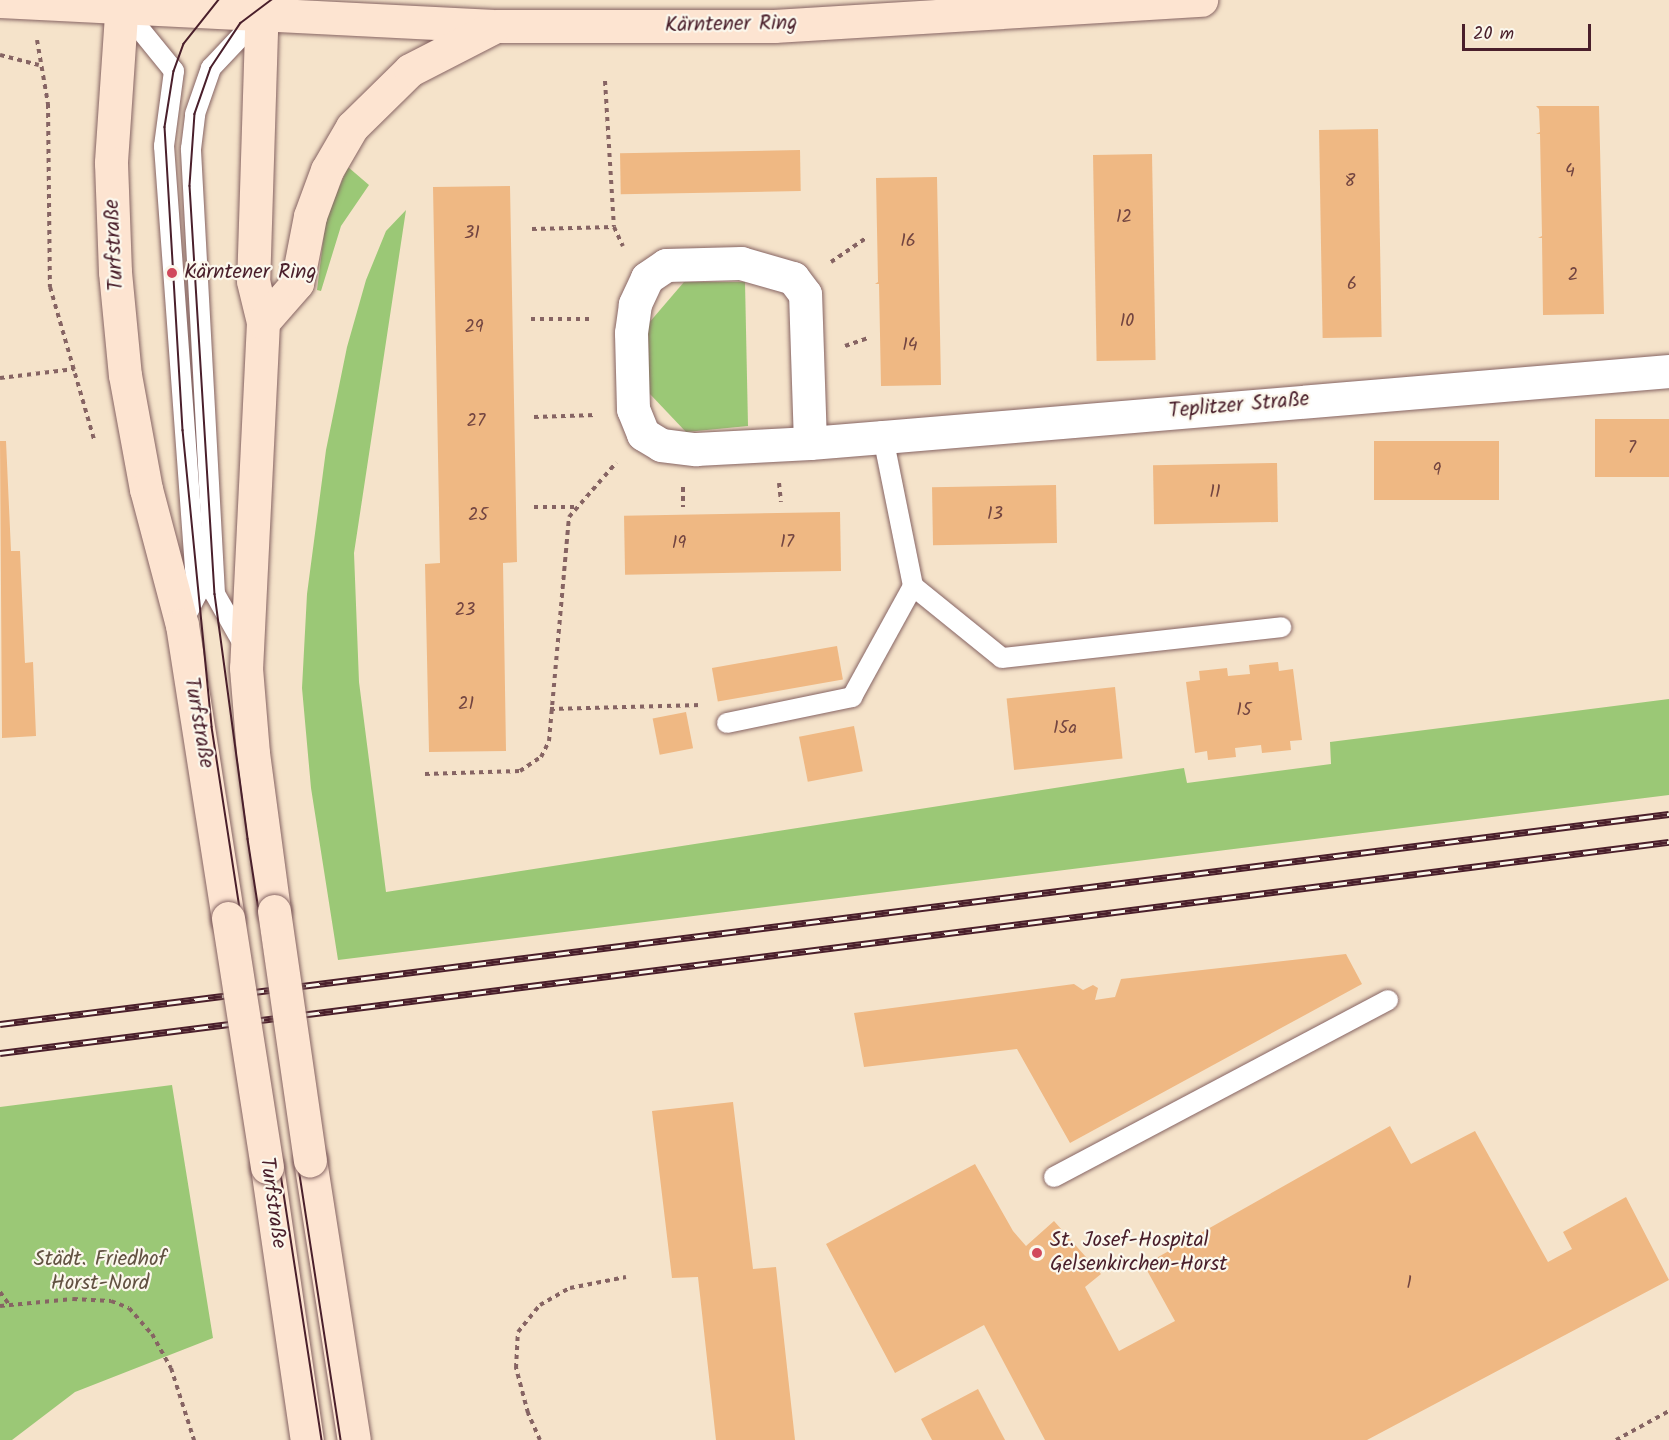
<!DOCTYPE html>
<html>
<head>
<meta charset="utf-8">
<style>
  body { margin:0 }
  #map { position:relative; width:1669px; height:1440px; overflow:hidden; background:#f5e3ca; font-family:Kalam,sans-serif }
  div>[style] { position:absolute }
  .green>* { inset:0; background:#9bc876 }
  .building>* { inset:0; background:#efb883; transform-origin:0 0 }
  .path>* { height:4px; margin-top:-2px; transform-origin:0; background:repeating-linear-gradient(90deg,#866463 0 4.5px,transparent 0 9px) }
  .roads { filter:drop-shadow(0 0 2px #866463) drop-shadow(0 0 2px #866463) }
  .service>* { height:20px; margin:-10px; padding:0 10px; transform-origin:10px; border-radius:10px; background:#fff }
  .minor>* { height:33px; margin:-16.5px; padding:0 16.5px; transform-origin:16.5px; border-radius:16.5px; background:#fff }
  .secondary>* { height:33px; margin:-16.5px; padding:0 16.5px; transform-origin:16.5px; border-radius:16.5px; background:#fde4d1 }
  .tram>* { height:1.5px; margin:-0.75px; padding:0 0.75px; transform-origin:0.75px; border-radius:0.75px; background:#4a1f2b }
  .rail>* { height:7px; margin-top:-3.5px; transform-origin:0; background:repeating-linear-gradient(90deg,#fbf7ec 0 14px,#4a1f2b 0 28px); box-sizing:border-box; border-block:2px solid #4a1f2b }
  .bridges { filter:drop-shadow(0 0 2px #866463) drop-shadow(0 0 2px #866463) }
  .secondary-bridge>* { height:33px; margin:-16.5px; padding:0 16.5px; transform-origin:16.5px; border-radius:16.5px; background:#fde4d1 }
  .dots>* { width:16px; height:16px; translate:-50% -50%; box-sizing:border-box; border:3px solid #fbf7ec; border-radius:50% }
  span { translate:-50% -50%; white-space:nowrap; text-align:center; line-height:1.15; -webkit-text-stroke:4.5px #fbf7ec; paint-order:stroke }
  .number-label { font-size:18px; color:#734541 }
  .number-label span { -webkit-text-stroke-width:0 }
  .street-label { font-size:21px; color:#4a1f2b }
  .poi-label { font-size:21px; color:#4a1f2b }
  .left { translate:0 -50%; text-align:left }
  .park-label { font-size:21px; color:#625242 }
  .scale { position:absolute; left:1462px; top:24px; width:129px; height:27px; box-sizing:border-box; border:3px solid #4a1f2b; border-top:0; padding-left:8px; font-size:18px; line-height:21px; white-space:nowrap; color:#4a1f2b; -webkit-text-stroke:4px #fbf7ec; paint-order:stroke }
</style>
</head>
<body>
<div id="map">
  <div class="green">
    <i style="clip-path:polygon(348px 167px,369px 185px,341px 226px,321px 291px,317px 290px,326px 218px)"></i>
    <i style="clip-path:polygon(406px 210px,354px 553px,359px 682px,386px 892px,1184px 768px,1187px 783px,1331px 764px,1330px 742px,1669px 699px,1669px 795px,338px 960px,311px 788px,302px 688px,307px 594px,326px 450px,347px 347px,366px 280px,386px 231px)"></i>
    <i style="clip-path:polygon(684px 282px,745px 282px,748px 426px,686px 432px,649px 393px,648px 324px)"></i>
    <i style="clip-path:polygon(172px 1085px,213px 1338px,75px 1392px,12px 1440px,0 1440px,0 1107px)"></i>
  </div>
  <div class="building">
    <i style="clip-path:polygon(1536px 106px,1599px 106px,1604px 314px,1543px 315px,1542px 238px,1538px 238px,1542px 236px,1540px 134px,1536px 134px,1540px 132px,1539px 109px)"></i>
    <i style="left:1378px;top:129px;width:208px;height:59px;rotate:89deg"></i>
    <i style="left:800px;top:150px;width:41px;height:180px;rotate:89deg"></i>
    <i style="left:1152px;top:154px;width:206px;height:59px;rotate:89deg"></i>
    <i style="clip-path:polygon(937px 177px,941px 385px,881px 386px,879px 284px,875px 284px,878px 282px,876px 178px)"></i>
    <i style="clip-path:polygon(510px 186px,517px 562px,503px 563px,506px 751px,429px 752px,425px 564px,440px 563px,433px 187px)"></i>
    <i style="left:1669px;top:419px;width:58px;height:74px;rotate:90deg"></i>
    <i style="clip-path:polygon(0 441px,6px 441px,11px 551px,20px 551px,25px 663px,33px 662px,36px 736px,2px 738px)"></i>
    <i style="left:1499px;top:441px;width:59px;height:125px;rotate:90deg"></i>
    <i style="left:1277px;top:463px;width:59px;height:124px;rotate:89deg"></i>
    <i style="left:1056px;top:485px;width:58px;height:124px;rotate:89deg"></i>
    <i style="left:840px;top:512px;width:59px;height:216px;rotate:89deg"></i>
    <i style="left:837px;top:646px;width:34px;height:127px;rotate:80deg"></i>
    <i style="clip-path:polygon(1278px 662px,1279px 671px,1293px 669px,1302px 740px,1290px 741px,1291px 750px,1262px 753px,1261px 745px,1235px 748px,1236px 757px,1208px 760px,1207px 751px,1195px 753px,1186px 682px,1200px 680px,1199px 671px,1227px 668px,1228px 676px,1250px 674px,1249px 665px)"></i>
    <i style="left:1115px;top:687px;width:72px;height:109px;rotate:84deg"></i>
    <i style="left:686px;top:712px;width:37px;height:34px;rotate:79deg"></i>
    <i style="left:854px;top:726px;width:46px;height:56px;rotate:79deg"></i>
    <i style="clip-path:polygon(1346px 954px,1362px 984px,1070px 1143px,1017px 1049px,864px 1067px,854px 1013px,1074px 984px,1083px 990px,1093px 985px,1098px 988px,1095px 1000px,1115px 997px,1121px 979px)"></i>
    <i style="clip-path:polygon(733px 1102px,753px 1269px,776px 1267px,795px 1440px,716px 1440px,698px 1277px,672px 1278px,652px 1111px)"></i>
    <i style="clip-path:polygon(1390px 1126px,1411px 1164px,1475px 1131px,1548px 1262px,1572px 1249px,1563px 1232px,1626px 1197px,1669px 1280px,1367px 1440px,1045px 1440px,984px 1325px,895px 1373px,826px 1244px,975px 1164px,1013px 1231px,1026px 1246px,1054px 1221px,1101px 1274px,1085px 1287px,1119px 1351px,1175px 1321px,1144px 1265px)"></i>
    <i style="clip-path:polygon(978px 1389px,1005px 1440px,932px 1440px,921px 1419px)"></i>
  </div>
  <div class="path">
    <i style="left:37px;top:40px;width:65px;rotate:80.2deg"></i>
    <i style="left:48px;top:104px;width:183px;rotate:89.4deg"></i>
    <i style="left:50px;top:287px;width:158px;rotate:73.9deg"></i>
    <i style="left:0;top:55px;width:40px;rotate:14.4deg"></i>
    <i style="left:605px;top:81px;width:146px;rotate:86.5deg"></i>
    <i style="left:614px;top:227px;width:21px;rotate:65deg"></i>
    <i style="left:532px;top:229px;width:82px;rotate:-1.4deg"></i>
    <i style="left:831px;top:262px;width:42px;rotate:-34.4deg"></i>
    <i style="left:531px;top:319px;width:63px"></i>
    <i style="left:845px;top:346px;width:24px;rotate:-19deg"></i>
    <i style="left:0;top:378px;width:75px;rotate:-6.9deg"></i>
    <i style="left:534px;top:417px;width:62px;rotate:-1.8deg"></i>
    <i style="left:779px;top:483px;width:19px;rotate:84deg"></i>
    <i style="left:683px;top:487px;width:20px;rotate:90deg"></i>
    <i style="left:534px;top:507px;width:42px"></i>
    <i style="left:550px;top:709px;width:151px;rotate:-1.5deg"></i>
    <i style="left:425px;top:774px;width:95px;rotate:-1.8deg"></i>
    <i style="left:520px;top:771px;width:25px;rotate:-34deg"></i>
    <i style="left:541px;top:757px;width:18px;rotate:-63deg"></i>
    <i style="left:549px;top:741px;width:225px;rotate:-84.9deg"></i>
    <i style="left:569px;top:517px;width:72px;rotate:-49deg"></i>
    <i style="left:0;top:1292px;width:14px;rotate:54deg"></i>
    <i style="left:0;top:1306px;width:73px;rotate:-5.5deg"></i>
    <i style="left:73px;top:1299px;width:38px;rotate:3deg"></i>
    <i style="left:111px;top:1301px;width:19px;rotate:21deg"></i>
    <i style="left:129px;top:1308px;width:35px;rotate:49deg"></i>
    <i style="left:152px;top:1334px;width:39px;rotate:61deg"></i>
    <i style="left:171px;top:1368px;width:76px;rotate:72.3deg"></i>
    <i style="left:540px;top:1440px;width:30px;rotate:-114deg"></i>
    <i style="left:528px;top:1413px;width:47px;rotate:-104.9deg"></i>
    <i style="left:516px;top:1368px;width:36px;rotate:-87deg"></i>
    <i style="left:518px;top:1332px;width:35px;rotate:-51deg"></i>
    <i style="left:540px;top:1305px;width:34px;rotate:-30deg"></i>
    <i style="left:570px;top:1288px;width:57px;rotate:-11.1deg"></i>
    <i style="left:1616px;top:1440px;width:60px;rotate:-28.7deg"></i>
  </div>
  <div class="roads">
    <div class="service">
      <i style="left:121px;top:6px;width:84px;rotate:50.8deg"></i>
      <i style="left:174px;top:71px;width:76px;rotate:97.6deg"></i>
      <i style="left:164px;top:146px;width:449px;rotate:85.8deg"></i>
      <i style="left:197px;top:594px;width:34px;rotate:117deg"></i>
      <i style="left:883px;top:437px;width:152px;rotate:78.6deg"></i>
      <i style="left:913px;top:586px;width:114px;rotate:39deg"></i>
      <i style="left:1002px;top:658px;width:281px;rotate:-6.3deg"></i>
      <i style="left:245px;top:647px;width:61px;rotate:-119.5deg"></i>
      <i style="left:215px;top:594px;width:446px;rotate:-93.1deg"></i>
      <i style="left:191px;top:149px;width:35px;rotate:-83deg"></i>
      <i style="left:195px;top:114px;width:49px;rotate:-70.8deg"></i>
      <i style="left:211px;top:68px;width:71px;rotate:-46.7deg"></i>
      <i style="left:727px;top:723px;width:128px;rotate:-11.7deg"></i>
      <i style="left:852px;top:697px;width:127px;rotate:-61.2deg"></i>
      <i style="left:1054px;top:1177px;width:378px;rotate:-27.9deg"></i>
    </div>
    <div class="minor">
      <i style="left:810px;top:443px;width:149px;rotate:-91.9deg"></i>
      <i style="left:805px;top:294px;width:20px;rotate:-127deg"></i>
      <i style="left:793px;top:278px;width:54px;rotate:-163.9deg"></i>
      <i style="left:741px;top:263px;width:75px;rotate:178.5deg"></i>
      <i style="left:666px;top:265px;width:23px;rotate:146deg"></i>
      <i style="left:647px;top:278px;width:29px;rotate:115deg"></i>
      <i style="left:635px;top:304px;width:29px;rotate:98deg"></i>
      <i style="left:631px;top:333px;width:76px;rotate:88.5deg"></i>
      <i style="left:633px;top:409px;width:27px;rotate:68deg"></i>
      <i style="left:643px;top:434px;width:21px;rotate:31deg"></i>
      <i style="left:661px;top:445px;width:35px;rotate:7deg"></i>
      <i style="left:696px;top:449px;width:114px;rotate:-3deg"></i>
      <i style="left:810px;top:443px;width:73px;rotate:-4.7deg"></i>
      <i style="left:883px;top:437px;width:789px;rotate:-4.8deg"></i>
    </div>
    <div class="secondary">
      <i style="left:122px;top:0;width:163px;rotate:93.9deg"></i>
      <i style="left:111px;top:163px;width:109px;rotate:87.9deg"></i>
      <i style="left:115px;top:272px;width:103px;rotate:84.5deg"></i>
      <i style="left:125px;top:375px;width:116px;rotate:79.6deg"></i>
      <i style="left:146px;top:489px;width:141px;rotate:75.2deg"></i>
      <i style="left:182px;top:625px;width:297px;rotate:81.1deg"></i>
      <i style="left:262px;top:0;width:281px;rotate:91.8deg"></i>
      <i style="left:253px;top:281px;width:42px;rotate:76.3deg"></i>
      <i style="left:263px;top:322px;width:346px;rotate:92.8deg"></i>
      <i style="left:246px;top:668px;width:85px;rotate:85.3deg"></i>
      <i style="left:253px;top:753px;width:159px;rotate:82.4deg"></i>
      <i style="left:0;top:1px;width:497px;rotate:2.9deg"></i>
      <i style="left:496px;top:26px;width:278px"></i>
      <i style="left:774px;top:26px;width:428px;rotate:-3.5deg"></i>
      <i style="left:263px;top:322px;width:52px;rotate:-48.9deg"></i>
      <i style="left:297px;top:283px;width:68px;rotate:-79deg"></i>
      <i style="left:310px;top:216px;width:49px;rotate:-69.7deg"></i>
      <i style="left:327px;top:170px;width:50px;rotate:-59.8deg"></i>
      <i style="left:352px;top:127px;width:81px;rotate:-44.5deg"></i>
      <i style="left:410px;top:70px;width:94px;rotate:-27.1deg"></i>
      <i style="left:310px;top:1160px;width:283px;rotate:81.1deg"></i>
      <i style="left:267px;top:1167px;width:276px;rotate:81.7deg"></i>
    </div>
  </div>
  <div class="tram">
    <i style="left:219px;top:0;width:56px;rotate:128.5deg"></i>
    <i style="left:184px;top:44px;width:29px;rotate:110deg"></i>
    <i style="left:174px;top:71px;width:57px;rotate:99.1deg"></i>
    <i style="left:165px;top:127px;width:304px;rotate:86.6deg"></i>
    <i style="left:183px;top:430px;width:298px;rotate:84.4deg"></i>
    <i style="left:212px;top:727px;width:721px;rotate:81.23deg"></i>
    <i style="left:272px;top:0;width:39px;rotate:143deg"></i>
    <i style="left:241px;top:23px;width:54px;rotate:123.7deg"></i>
    <i style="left:211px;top:68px;width:49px;rotate:109.2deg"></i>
    <i style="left:195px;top:114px;width:72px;rotate:94deg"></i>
    <i style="left:190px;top:186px;width:409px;rotate:86.5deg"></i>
    <i style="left:215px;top:594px;width:247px;rotate:82.3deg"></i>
    <i style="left:248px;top:839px;width:608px;rotate:81.2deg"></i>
  </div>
  <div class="rail">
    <i style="left:0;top:1024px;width:1682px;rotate:-7.17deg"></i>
    <i style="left:0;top:1053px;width:1682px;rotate:-7.21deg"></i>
  </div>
  <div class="bridges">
    <div class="secondary-bridge">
      <i style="left:274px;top:911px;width:252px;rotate:81.8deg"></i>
      <i style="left:228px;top:918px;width:252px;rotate:81.1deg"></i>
    </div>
  </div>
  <div class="dots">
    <i style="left:172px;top:273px;background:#d1495b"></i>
    <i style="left:1037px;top:1253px;background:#d1495b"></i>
  </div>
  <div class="number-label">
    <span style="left:1570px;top:172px">4</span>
    <span style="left:1350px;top:182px">8</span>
    <span style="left:1124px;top:218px">12</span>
    <span style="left:472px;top:234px">31</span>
    <span style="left:908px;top:242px">16</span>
    <span style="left:1573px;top:276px">2</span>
    <span style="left:1352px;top:285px">6</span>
    <span style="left:1127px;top:322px">10</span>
    <span style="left:474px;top:328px">29</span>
    <span style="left:910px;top:346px">14</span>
    <span style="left:476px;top:422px">27</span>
    <span style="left:1632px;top:449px">7</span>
    <span style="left:1437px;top:471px">9</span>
    <span style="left:1215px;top:493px">11</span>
    <span style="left:995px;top:515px">13</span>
    <span style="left:478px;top:516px">25</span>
    <span style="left:787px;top:543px">17</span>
    <span style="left:679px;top:544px">19</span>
    <span style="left:465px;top:611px">23</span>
    <span style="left:466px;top:705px">21</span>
    <span style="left:1244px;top:711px">15</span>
    <span style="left:1065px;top:729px">15a</span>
    <span style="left:1409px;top:1284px">1</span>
  </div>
  <div class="street-label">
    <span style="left:731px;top:25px;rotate:-1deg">Kärntener Ring</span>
    <span style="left:115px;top:245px;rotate:-93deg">Turfstraße</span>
    <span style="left:1239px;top:406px;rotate:-5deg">Teplitzer Straße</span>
    <span style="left:198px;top:723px;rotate:80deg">Turfstraße</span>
    <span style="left:272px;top:1203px;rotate:82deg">Turfstraße</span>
  </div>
  <div class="poi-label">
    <span class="left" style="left:184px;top:273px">Kärntener Ring</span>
    <span class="left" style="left:1050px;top:1253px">St. Josef-Hospital<br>Gelsenkirchen-Horst</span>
  </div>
  <div class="park-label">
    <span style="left:100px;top:1272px">Städt. Friedhof<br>Horst-Nord</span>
  </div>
  <div class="scale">20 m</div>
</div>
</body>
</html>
